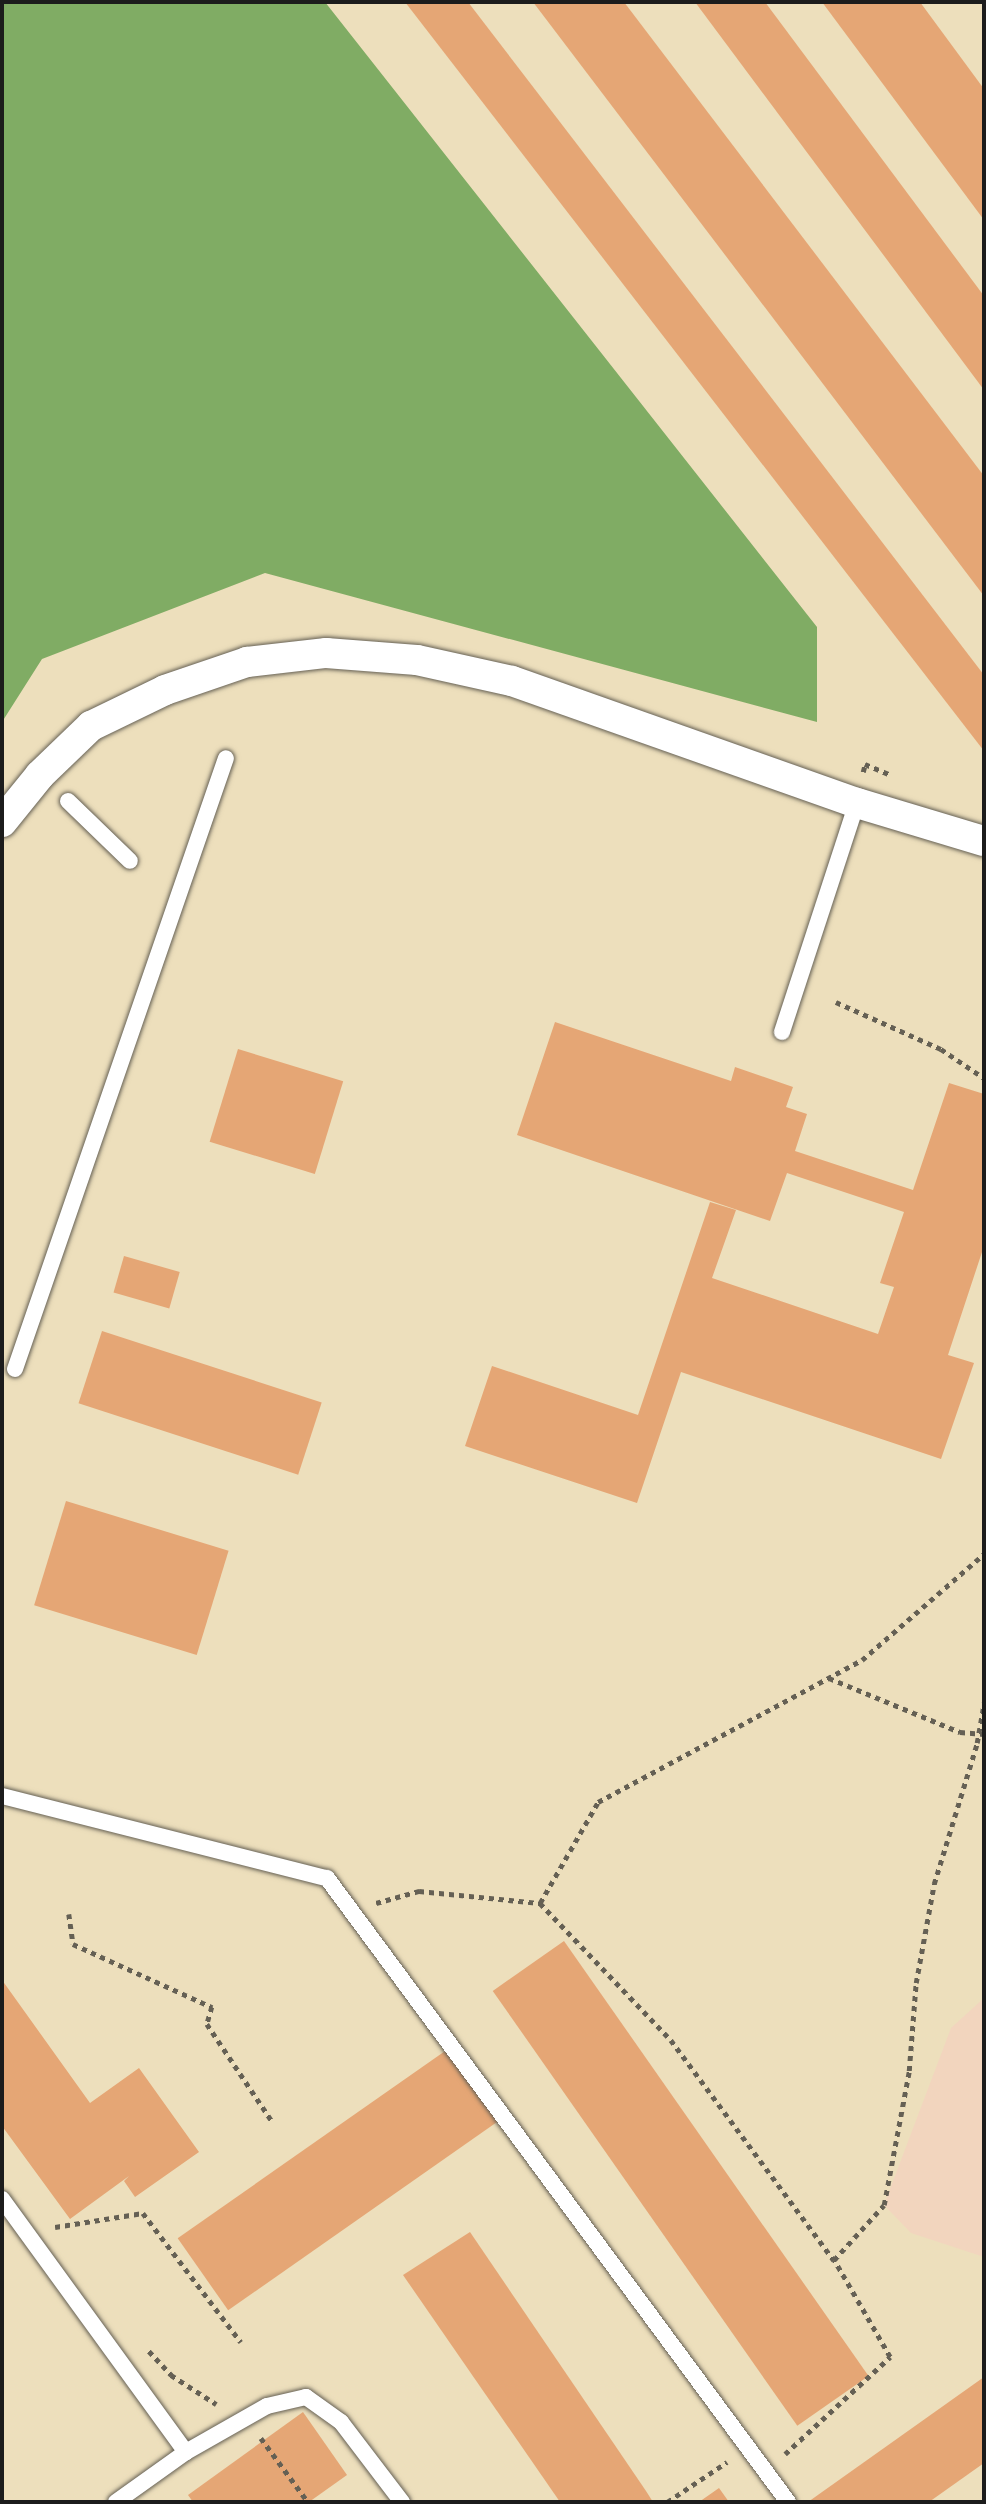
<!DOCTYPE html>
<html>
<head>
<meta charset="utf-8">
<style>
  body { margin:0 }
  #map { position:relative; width:986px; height:2504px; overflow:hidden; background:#eddfbc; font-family:"Playpen Sans",sans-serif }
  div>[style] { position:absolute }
  .built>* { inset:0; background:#f2d5be }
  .forest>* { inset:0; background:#80ac64 }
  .building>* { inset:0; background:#e5a675; transform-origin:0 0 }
  .path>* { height:4.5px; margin-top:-2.25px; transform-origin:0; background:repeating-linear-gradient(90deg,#656054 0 5px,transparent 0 10px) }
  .roads { filter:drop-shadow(0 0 2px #656054) drop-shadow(0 0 2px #656054) }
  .lane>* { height:16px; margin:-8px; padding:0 8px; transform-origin:8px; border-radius:8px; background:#fff }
  .street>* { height:30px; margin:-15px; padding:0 15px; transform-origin:15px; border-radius:15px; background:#fff }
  span { translate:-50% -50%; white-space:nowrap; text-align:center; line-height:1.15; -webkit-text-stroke:7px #fcf5e5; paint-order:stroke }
  .frame { position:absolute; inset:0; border:4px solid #1c1c1c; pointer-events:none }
</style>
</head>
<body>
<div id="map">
  <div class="built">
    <i style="clip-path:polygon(984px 1998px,984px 2257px,911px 2233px,884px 2205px,951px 2028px)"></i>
  </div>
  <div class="forest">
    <i style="clip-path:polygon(2px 2px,325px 2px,817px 627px,817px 722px,265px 573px,42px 659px,2px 722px)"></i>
  </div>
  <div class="building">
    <i style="clip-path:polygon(405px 2px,468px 2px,984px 675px,984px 751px)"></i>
    <i style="clip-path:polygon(533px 2px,624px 2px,984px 476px,984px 596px)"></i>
    <i style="clip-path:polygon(695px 2px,765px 2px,984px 296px,984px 390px)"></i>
    <i style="clip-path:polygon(822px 2px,920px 2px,984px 89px,984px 220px)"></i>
    <i style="clip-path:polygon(555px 1022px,731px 1081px,735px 1067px,793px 1087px,786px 1107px,807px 1114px,795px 1151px,913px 1190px,949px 1083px,984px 1094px,984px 1246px,948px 1355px,974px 1363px,941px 1459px,681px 1372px,637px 1503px,465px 1446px,492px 1366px,638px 1415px,710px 1202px,736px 1210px,712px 1278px,878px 1334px,894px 1287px,880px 1283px,904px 1212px,787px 1173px,770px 1221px,517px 1135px)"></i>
    <i style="left:238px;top:1049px;width:110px;height:97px;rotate:17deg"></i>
    <i style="left:124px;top:1256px;width:58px;height:38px;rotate:16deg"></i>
    <i style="left:102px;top:1331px;width:231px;height:76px;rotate:18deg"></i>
    <i style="left:66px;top:1501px;width:170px;height:109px;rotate:17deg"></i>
    <i style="left:564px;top:1941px;width:531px;height:87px;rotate:55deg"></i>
    <i style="clip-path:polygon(2px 1980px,90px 2103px,139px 2068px,199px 2152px,135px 2197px,124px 2181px,129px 2176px,70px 2219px,2px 2126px)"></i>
    <i style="left:448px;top:2049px;width:88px;height:330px;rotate:55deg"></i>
    <i style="clip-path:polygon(470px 2232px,646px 2491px,653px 2502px,560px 2502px,403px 2275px)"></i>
    <i style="clip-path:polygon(984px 2377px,984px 2463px,929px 2502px,808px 2502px)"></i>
    <i style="clip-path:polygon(303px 2412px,347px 2475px,309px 2502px,193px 2502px,188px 2495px)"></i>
    <i style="clip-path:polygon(719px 2488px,729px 2502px,699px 2502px)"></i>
  </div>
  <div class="path">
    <i style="left:863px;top:772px;width:8px;rotate:-76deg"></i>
    <i style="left:865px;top:764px;width:28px;rotate:23deg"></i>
    <i style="left:836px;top:1002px;width:115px;rotate:24.1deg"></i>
    <i style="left:941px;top:1049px;width:52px;rotate:34deg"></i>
    <i style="left:829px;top:1678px;width:142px;rotate:22.4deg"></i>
    <i style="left:960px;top:1732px;width:24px;rotate:5deg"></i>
    <i style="left:376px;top:1903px;width:45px;rotate:-15.6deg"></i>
    <i style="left:419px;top:1891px;width:122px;rotate:5.7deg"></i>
    <i style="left:540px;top:1903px;width:190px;rotate:46.3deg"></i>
    <i style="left:671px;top:2040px;width:274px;rotate:53.5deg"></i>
    <i style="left:540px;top:1903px;width:116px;rotate:-60.1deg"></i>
    <i style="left:598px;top:1802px;width:300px;rotate:-28.3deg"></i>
    <i style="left:862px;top:1660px;width:162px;rotate:-41deg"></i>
    <i style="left:69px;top:1914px;width:30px;rotate:82deg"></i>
    <i style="left:73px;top:1944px;width:153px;rotate:24.4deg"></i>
    <i style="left:212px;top:2007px;width:18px;rotate:106deg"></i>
    <i style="left:207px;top:2024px;width:117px;rotate:56.2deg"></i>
    <i style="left:55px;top:2227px;width:89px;rotate:-9deg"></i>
    <i style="left:143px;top:2213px;width:162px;rotate:52.8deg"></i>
    <i style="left:149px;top:2351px;width:33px;rotate:47deg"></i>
    <i style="left:171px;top:2375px;width:54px;rotate:32.8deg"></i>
    <i style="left:261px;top:2438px;width:79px;rotate:53.7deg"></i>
    <i style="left:785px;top:2454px;width:143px;rotate:-42.7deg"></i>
    <i style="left:890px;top:2357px;width:112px;rotate:-120deg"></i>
    <i style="left:834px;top:2260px;width:74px;rotate:-47.7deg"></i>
    <i style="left:884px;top:2205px;width:136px;rotate:-79.4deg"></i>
    <i style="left:909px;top:2071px;width:88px;rotate:-85.5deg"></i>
    <i style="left:916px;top:1983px;width:101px;rotate:-79.7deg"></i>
    <i style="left:934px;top:1884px;width:147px;rotate:-73deg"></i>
    <i style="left:977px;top:1743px;width:41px;rotate:-80.1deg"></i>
    <i style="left:667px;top:2502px;width:72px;rotate:-33.7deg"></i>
  </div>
  <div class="roads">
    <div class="lane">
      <i style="left:68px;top:801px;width:86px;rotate:44.1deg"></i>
      <i style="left:782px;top:1032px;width:241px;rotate:-71.9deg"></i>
      <i style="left:15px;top:1369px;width:646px;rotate:-70.95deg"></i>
      <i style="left:2px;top:1796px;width:335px;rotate:14.2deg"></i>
      <i style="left:327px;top:1878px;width:776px;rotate:53.54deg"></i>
      <i style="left:2px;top:2199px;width:313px;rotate:54deg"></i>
      <i style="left:116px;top:2502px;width:86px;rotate:-35.5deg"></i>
      <i style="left:186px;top:2452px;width:93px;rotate:-29.6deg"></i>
      <i style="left:267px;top:2406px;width:40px;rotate:-13deg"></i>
      <i style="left:306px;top:2397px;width:43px;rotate:35.5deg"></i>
      <i style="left:341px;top:2422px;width:101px;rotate:52.7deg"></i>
    </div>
    <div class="street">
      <i style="left:2px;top:822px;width:60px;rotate:-51deg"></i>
      <i style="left:40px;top:775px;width:71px;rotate:-43.9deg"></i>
      <i style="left:91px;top:726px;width:82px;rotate:-25.9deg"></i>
      <i style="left:165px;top:690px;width:87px;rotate:-18.9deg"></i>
      <i style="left:247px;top:662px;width:80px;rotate:-6.5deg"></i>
      <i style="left:326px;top:653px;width:91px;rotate:4.4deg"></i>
      <i style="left:417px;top:660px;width:97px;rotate:12.5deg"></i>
      <i style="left:512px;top:681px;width:366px;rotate:19.5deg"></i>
      <i style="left:857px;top:803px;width:133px;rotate:16.7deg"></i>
    </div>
  </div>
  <div class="frame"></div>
</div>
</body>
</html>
